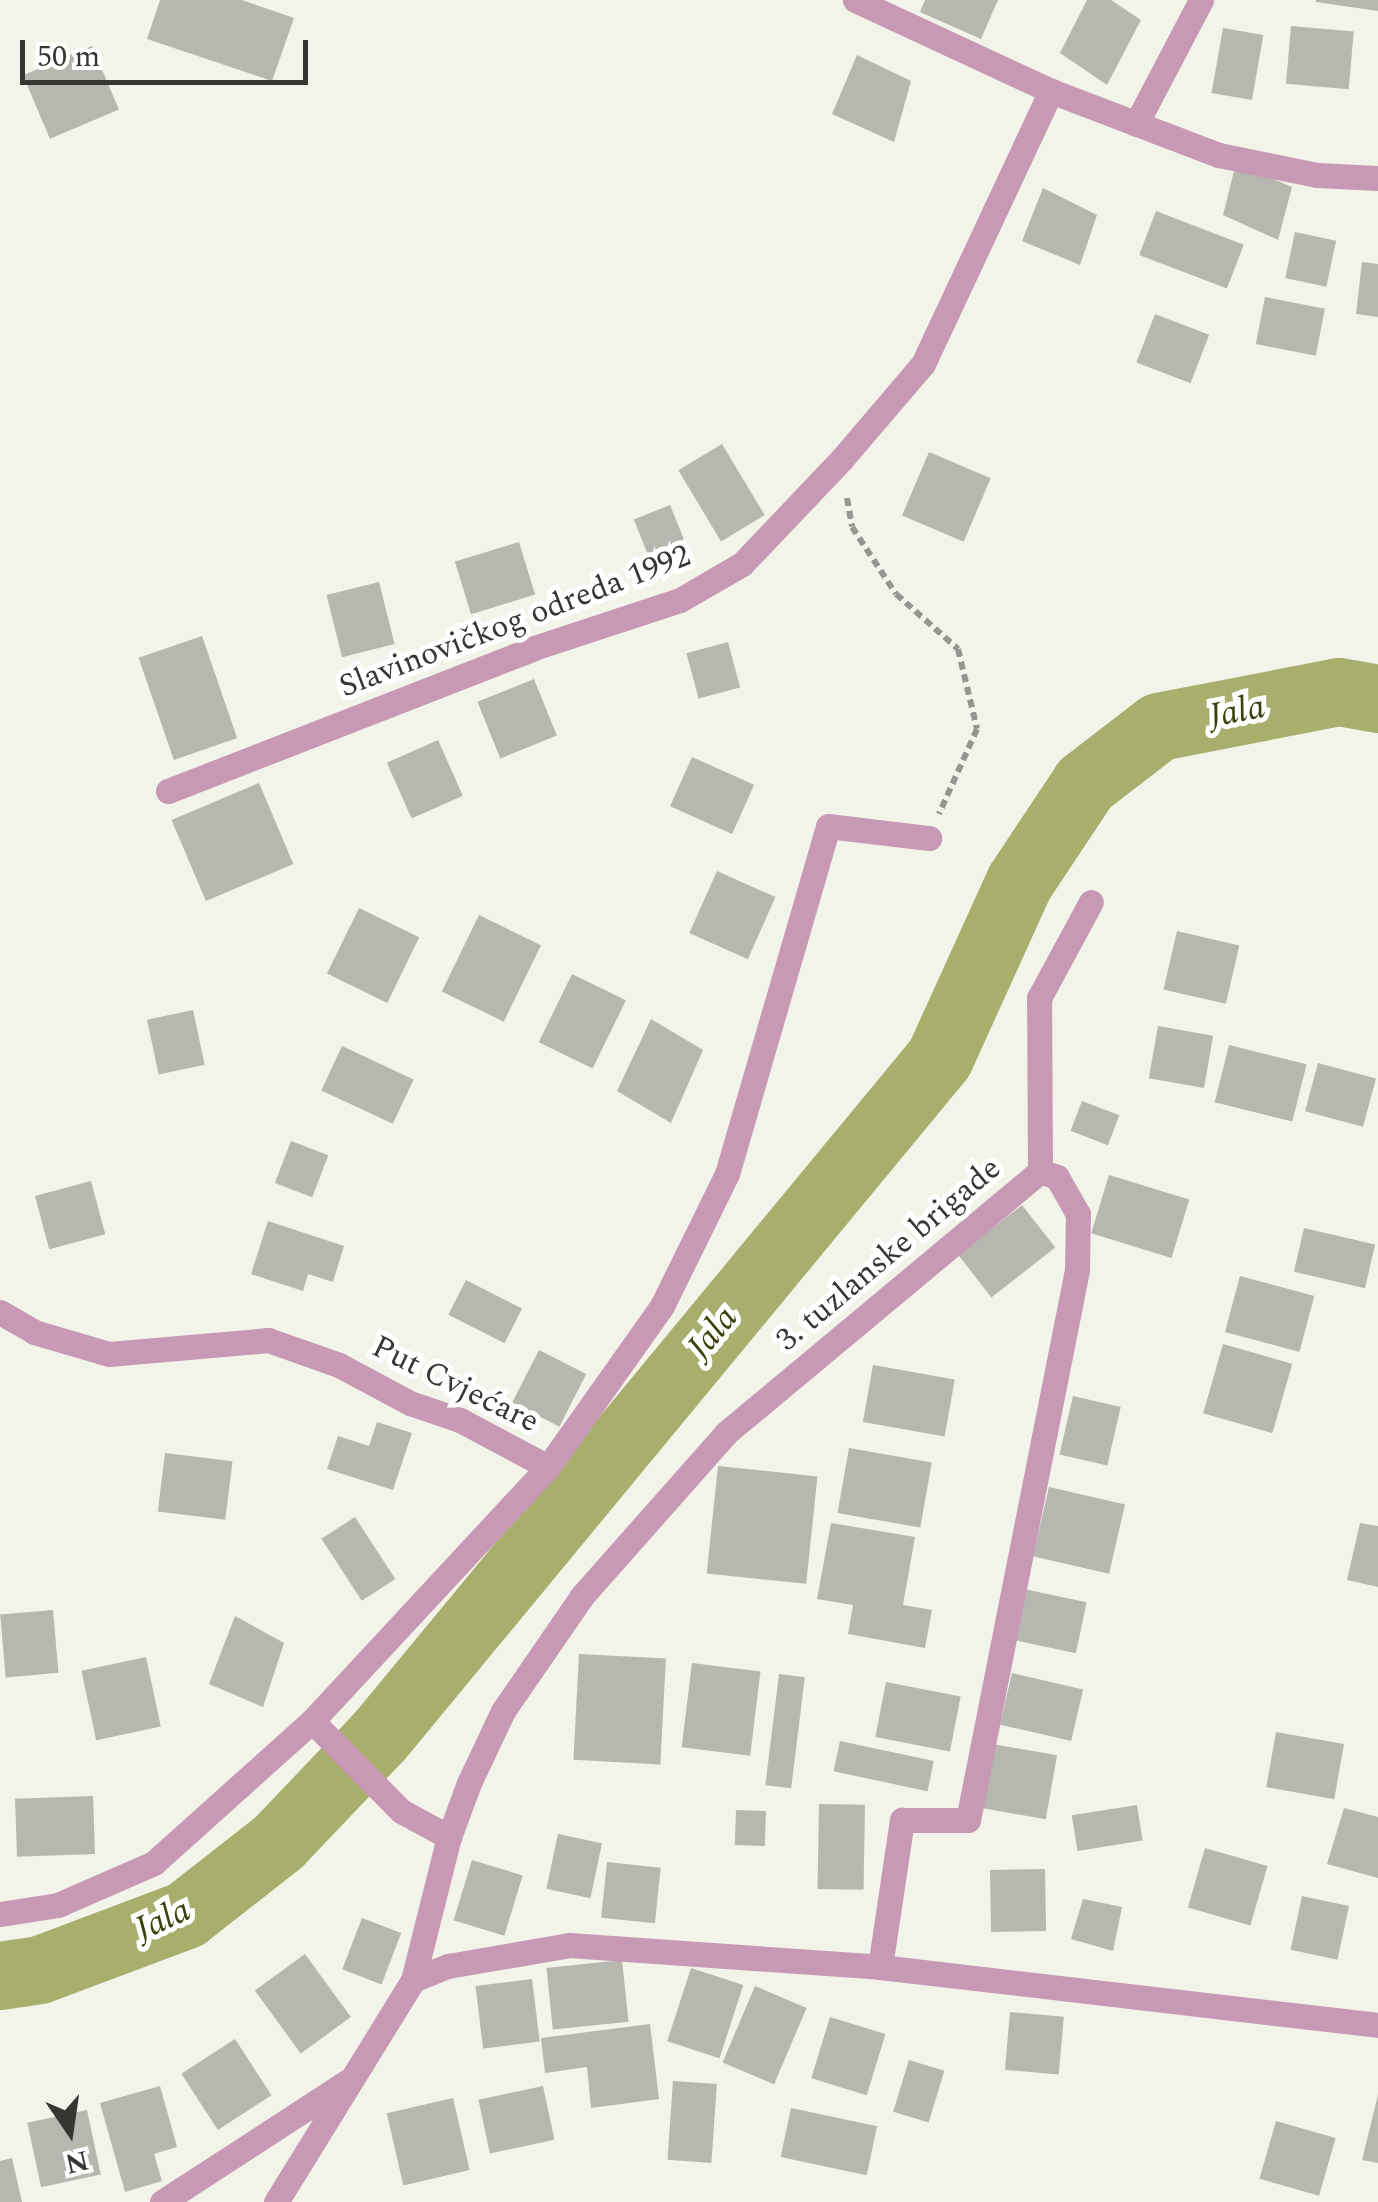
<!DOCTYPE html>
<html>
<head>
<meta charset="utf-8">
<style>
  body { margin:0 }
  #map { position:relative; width:1378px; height:2202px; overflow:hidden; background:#f2f4ea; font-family:Spectral,serif }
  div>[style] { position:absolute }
  .river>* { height:68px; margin:-34px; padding:0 34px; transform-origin:34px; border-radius:34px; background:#a8af6d }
  .building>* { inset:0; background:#b6b7ae; transform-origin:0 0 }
  .path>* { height:6px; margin-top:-3px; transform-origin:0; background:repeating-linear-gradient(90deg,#95968f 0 8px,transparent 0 13px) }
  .street>* { height:25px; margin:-12.5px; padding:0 12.5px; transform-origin:12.5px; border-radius:12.5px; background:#c899b5 }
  span { translate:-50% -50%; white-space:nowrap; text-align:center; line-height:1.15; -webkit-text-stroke:10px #fff; paint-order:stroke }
  .street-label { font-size:32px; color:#363632 }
  .water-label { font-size:35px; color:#3e410e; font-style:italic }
  .north { position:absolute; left:20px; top:2082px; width:100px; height:100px; -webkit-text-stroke:8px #fff; paint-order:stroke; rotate:167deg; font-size:28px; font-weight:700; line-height:40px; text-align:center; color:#363632 }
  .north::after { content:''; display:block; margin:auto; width:35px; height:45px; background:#363632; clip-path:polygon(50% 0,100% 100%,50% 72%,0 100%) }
  .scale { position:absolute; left:20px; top:40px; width:288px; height:45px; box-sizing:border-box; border:5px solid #363632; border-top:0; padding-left:12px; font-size:30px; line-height:35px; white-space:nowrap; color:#363632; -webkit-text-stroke:8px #fff; paint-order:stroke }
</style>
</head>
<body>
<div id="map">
  <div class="river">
    <i style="left:0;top:1976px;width:40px;rotate:-8.5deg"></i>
    <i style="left:40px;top:1970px;width:156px;rotate:-20.6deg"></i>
    <i style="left:186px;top:1915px;width:118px;rotate:-38.1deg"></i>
    <i style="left:279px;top:1842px;width:146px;rotate:-46.4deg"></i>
    <i style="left:380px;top:1736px;width:879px;rotate:-50.44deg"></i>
    <i style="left:940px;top:1058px;width:193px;rotate:-65.6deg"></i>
    <i style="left:1020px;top:882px;width:118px;rotate:-56.4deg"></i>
    <i style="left:1085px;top:784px;width:93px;rotate:-37.6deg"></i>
    <i style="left:1159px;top:727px;width:183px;rotate:-11deg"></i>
    <i style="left:1339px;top:692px;width:40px;rotate:10deg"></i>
  </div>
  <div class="building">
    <i style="clip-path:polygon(160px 0,242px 0,294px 18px,272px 81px,147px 39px)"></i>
    <i style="clip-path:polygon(925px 0,998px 0,981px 39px,920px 12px)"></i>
    <i style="clip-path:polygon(1087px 0,1111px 0,1141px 20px,1107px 85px,1060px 53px)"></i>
    <i style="clip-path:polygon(1316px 0,1378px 0,1378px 11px,1316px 2px)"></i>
    <i style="left:1291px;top:26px;width:63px;height:58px;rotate:5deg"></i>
    <i style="left:1223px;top:28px;width:41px;height:66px;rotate:10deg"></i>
    <i style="left:92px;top:46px;width:69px;height:75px;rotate:67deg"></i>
    <i style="clip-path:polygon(857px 55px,911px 81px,894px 142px,832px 114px)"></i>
    <i style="clip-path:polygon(1236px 163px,1292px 187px,1278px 240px,1223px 215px)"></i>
    <i style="clip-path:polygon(1043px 188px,1097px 215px,1080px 265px,1022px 241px)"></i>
    <i style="left:1156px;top:211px;width:94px;height:47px;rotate:21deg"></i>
    <i style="left:1295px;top:232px;width:42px;height:47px;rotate:12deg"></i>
    <i style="clip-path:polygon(1362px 262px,1378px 264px,1378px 317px,1356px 314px)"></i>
    <i style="left:1265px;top:297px;width:61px;height:48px;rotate:11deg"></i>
    <i style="left:1155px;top:314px;width:58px;height:52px;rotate:21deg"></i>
    <i style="left:722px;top:444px;width:83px;height:51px;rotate:59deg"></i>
    <i style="left:929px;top:452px;width:67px;height:69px;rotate:23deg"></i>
    <i style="left:670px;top:505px;width:37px;height:39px;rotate:68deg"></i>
    <i style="left:519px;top:542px;width:55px;height:67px;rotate:73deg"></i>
    <i style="left:379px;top:582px;width:64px;height:54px;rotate:76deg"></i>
    <i style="left:202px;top:636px;width:108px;height:67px;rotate:71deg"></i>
    <i style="left:728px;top:642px;width:47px;height:43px;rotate:75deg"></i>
    <i style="left:534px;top:679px;width:61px;height:61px;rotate:68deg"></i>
    <i style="left:438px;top:740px;width:61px;height:56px;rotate:66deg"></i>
    <i style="left:692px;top:757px;width:68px;height:54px;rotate:24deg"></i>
    <i style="left:259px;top:783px;width:88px;height:95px;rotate:67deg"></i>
    <i style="left:717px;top:871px;width:64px;height:68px;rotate:24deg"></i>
    <i style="left:359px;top:908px;width:67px;height:73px;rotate:26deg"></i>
    <i style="left:479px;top:915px;width:69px;height:85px;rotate:26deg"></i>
    <i style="left:1177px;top:931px;width:64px;height:60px;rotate:13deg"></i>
    <i style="left:572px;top:974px;width:60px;height:76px;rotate:26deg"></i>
    <i style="left:193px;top:1010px;width:56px;height:47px;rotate:78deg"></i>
    <i style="clip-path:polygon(651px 1019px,703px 1050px,671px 1123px,617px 1091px)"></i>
    <i style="left:1158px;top:1026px;width:56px;height:53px;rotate:10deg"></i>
    <i style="left:1229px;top:1045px;width:80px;height:59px;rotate:14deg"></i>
    <i style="left:342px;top:1046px;width:79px;height:49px;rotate:25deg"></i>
    <i style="left:1318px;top:1063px;width:60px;height:50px;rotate:15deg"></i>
    <i style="left:1082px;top:1101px;width:40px;height:32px;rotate:21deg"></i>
    <i style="left:291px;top:1141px;width:40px;height:45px;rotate:21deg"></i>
    <i style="left:1109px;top:1175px;width:84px;height:61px;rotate:17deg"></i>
    <i style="left:91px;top:1181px;width:55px;height:58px;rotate:75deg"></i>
    <i style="left:1022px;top:1205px;width:54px;height:81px;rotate:52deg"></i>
    <i style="clip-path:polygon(268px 1221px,344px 1246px,333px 1282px,308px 1274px,303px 1291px,251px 1274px)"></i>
    <i style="left:1304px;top:1228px;width:73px;height:45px;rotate:13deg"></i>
    <i style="left:1240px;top:1276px;width:77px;height:58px;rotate:15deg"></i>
    <i style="left:466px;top:1280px;width:63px;height:39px;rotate:27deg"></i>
    <i style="left:1223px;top:1344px;width:72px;height:72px;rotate:16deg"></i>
    <i style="left:539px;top:1350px;width:53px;height:59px;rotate:27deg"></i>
    <i style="left:873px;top:1365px;width:83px;height:58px;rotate:10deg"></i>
    <i style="left:1073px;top:1396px;width:49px;height:60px;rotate:13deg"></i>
    <i style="clip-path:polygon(377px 1422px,412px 1433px,393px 1490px,327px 1469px,338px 1436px,369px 1446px)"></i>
    <i style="left:849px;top:1448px;width:84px;height:66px;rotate:10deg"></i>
    <i style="left:165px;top:1453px;width:68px;height:59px;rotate:7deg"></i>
    <i style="left:718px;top:1466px;width:100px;height:108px;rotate:6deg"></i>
    <i style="left:1049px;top:1487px;width:78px;height:71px;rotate:13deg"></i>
    <i style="left:355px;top:1517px;width:74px;height:40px;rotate:57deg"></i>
    <i style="clip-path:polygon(831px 1523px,915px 1537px,903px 1605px,932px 1610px,925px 1648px,848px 1634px,853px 1605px,817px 1599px)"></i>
    <i style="clip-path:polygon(1360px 1523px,1378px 1526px,1378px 1587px,1347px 1580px)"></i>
    <i style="left:1024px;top:1589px;width:64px;height:52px;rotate:12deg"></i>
    <i style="left:53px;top:1610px;width:63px;height:53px;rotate:85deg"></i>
    <i style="clip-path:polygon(235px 1616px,284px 1643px,263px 1707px,209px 1684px)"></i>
    <i style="left:579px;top:1654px;width:87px;height:106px;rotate:3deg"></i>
    <i style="left:146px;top:1657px;width:71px;height:66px;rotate:78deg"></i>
    <i style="left:692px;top:1663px;width:69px;height:85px;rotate:7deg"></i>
    <i style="left:1012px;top:1673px;width:73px;height:53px;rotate:13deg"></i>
    <i style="left:779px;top:1674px;width:26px;height:112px;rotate:7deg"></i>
    <i style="left:886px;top:1682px;width:76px;height:56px;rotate:11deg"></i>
    <i style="left:1276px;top:1732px;width:69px;height:56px;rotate:10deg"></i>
    <i style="left:840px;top:1741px;width:96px;height:31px;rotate:12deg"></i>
    <i style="left:993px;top:1744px;width:65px;height:65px;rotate:10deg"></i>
    <i style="left:93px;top:1796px;width:58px;height:78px;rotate:88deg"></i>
    <i style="left:819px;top:1804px;width:46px;height:85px;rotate:1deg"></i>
    <i style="left:1137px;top:1805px;width:36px;height:66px;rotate:81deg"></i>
    <i style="clip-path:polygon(1344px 1808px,1378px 1817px,1378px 1878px,1327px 1864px)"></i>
    <i style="left:736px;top:1810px;width:30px;height:35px;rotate:2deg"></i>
    <i style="left:558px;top:1834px;width:45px;height:56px;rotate:12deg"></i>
    <i style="left:1205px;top:1848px;width:65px;height:62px;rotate:16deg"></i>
    <i style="left:472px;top:1860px;width:53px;height:63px;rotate:17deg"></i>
    <i style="left:607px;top:1862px;width:54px;height:56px;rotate:6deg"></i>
    <i style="left:1045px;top:1869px;width:62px;height:55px;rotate:89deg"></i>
    <i style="left:1302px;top:1896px;width:48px;height:55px;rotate:12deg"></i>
    <i style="clip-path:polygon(1083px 1899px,1122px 1907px,1113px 1951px,1071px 1939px)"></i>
    <i style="left:362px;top:1918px;width:42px;height:55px;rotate:21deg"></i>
    <i style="left:305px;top:1954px;width:78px;height:62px;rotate:54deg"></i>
    <i style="left:622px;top:1960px;width:62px;height:76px;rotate:84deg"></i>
    <i style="left:691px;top:1968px;width:55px;height:77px;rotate:18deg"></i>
    <i style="left:532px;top:1979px;width:63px;height:57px;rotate:83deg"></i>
    <i style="left:755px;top:1986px;width:56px;height:83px;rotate:23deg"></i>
    <i style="left:1010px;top:2012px;width:54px;height:58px;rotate:5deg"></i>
    <i style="left:830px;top:2017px;width:58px;height:64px;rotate:17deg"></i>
    <i style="clip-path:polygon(650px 2024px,659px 2099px,591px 2108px,587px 2067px,545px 2073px,541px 2038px)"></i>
    <i style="left:235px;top:2039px;width:67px;height:64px;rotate:57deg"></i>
    <i style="left:909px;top:2060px;width:37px;height:54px;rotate:17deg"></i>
    <i style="left:673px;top:2081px;width:44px;height:79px;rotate:4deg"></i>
    <i style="clip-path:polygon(160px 2086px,177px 2147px,154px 2154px,162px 2181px,125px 2192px,100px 2103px)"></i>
    <i style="left:543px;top:2086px;width:55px;height:66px;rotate:78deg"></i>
    <i style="clip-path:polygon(1378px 2095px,1378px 2163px,1362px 2160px)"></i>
    <i style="left:453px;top:2098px;width:74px;height:68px;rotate:77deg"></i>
    <i style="left:791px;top:2108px;width:88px;height:50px;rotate:12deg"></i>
    <i style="left:87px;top:2110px;width:66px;height:61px;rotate:78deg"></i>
    <i style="left:1276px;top:2121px;width:62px;height:60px;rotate:16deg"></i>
    <i style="clip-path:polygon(12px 2158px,22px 2202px,0 2202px,0 2161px)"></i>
  </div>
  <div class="path">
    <i style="left:847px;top:498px;width:29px;rotate:80deg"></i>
    <i style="left:852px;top:527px;width:80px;rotate:56.7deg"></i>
    <i style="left:896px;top:594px;width:83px;rotate:41.6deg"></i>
    <i style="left:958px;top:649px;width:82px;rotate:76.6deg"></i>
    <i style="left:977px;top:729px;width:93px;rotate:114.1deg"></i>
  </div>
  <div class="street">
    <i style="left:855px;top:0;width:216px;rotate:24.9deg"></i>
    <i style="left:1051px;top:91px;width:180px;rotate:20.9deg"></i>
    <i style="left:1219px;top:155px;width:100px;rotate:11.5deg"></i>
    <i style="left:1317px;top:175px;width:61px;rotate:2.8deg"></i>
    <i style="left:1136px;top:124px;width:140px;rotate:-62.3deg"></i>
    <i style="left:168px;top:791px;width:393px;rotate:-21.3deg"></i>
    <i style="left:534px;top:648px;width:154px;rotate:-18.2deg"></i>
    <i style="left:680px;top:600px;width:72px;rotate:-30.1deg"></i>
    <i style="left:742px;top:564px;width:144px;rotate:-46.4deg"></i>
    <i style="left:841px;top:460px;width:126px;rotate:-49.5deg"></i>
    <i style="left:923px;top:364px;width:302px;rotate:-64.9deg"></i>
    <i style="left:1040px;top:1171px;width:173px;rotate:-90.3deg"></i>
    <i style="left:1039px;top:998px;width:109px;rotate:-61.6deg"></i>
    <i style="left:0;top:1312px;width:39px;rotate:30deg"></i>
    <i style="left:34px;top:1332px;width:78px;rotate:16.3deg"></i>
    <i style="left:109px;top:1354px;width:160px;rotate:-5deg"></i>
    <i style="left:268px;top:1340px;width:75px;rotate:19.4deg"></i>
    <i style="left:339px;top:1365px;width:81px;rotate:28.2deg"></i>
    <i style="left:410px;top:1403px;width:53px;rotate:18.8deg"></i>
    <i style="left:460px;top:1420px;width:100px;rotate:28.1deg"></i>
    <i style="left:548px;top:1467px;width:347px;rotate:132.9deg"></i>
    <i style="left:312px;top:1721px;width:212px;rotate:138.1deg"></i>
    <i style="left:154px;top:1863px;width:105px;rotate:156.4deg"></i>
    <i style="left:58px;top:1905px;width:59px;rotate:171.2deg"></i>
    <i style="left:548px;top:1467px;width:197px;rotate:-54.7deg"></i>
    <i style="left:662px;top:1306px;width:147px;rotate:-63.8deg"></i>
    <i style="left:727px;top:1174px;width:362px;rotate:-73.8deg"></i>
    <i style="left:828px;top:826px;width:102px;rotate:6.8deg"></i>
    <i style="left:312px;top:1721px;width:127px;rotate:45.3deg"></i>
    <i style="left:401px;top:1811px;width:55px;rotate:28.4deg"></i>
    <i style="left:880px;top:1967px;width:149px;rotate:-81.5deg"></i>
    <i style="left:902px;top:1820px;width:66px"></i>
    <i style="left:968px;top:1820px;width:561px;rotate:-78.79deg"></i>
    <i style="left:1077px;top:1270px;width:56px;rotate:-89deg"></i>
    <i style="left:1078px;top:1214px;width:43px;rotate:-119.6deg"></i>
    <i style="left:1057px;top:1177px;width:18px;rotate:-161deg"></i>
    <i style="left:413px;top:1980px;width:38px;rotate:-22deg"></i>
    <i style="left:448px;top:1966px;width:123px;rotate:-9.8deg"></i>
    <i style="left:569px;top:1945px;width:312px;rotate:4deg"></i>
    <i style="left:880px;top:1967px;width:501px;rotate:6.64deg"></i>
    <i style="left:162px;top:2202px;width:222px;rotate:-33deg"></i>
    <i style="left:276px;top:2202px;width:261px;rotate:-58.3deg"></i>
    <i style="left:413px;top:1980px;width:147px;rotate:-75.9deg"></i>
    <i style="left:449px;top:1837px;width:58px;rotate:-69.7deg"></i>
    <i style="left:469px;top:1783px;width:80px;rotate:-64.7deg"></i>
    <i style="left:503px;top:1711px;width:140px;rotate:-55.5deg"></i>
    <i style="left:582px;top:1596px;width:217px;rotate:-48.5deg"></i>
    <i style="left:726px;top:1433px;width:409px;rotate:-39.8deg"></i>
  </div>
  <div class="street-label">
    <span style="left:515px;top:622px;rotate:-21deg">Slavinovičkog odreda 1992</span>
    <span style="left:889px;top:1255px;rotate:-40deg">3. tuzlanske brigade</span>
    <span style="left:455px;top:1385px;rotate:26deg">Put Cvjećare</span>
  </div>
  <div class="water-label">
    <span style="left:1237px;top:712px;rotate:-11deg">Jala</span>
    <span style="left:713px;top:1333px;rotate:-50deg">Jala</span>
    <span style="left:163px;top:1920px;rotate:-25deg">Jala</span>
  </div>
  <div class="north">N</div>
  <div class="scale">50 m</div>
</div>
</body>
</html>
